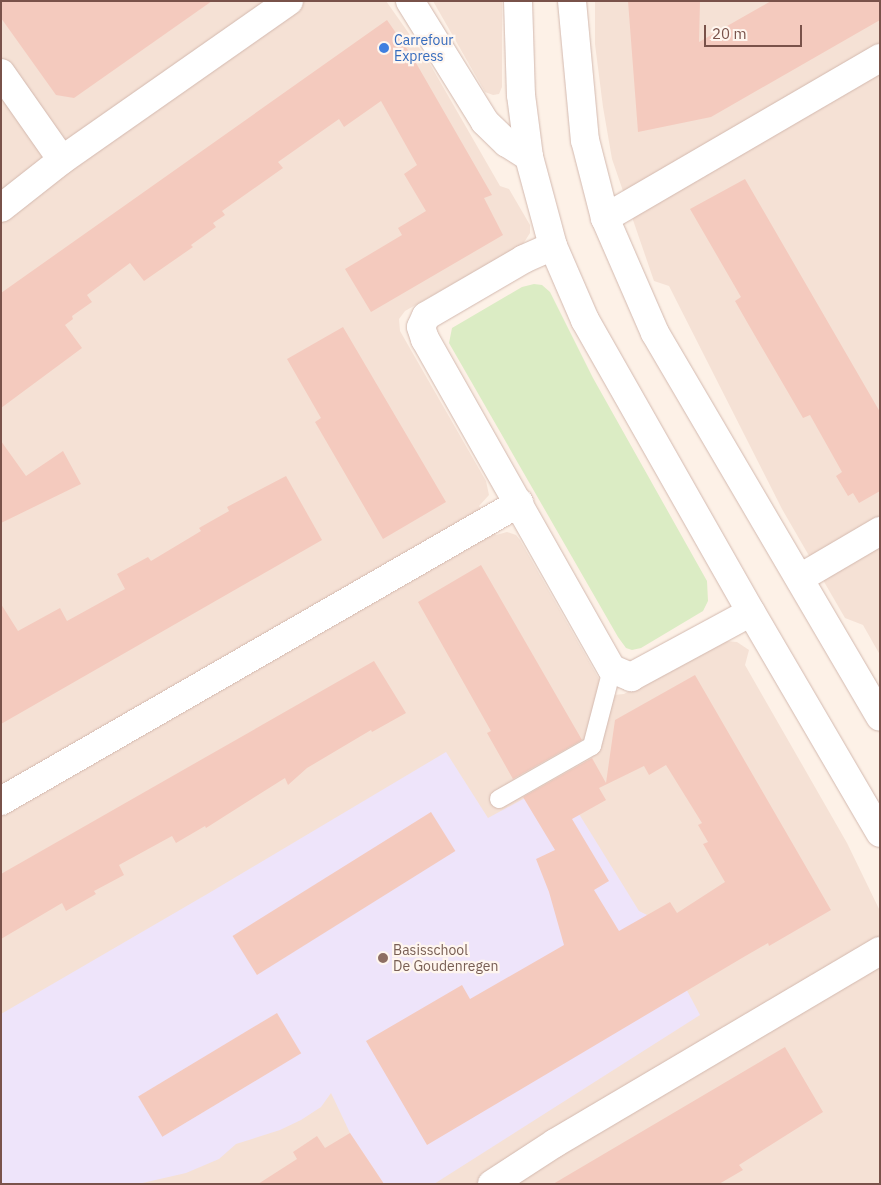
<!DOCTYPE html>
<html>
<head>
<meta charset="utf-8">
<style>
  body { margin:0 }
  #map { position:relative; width:881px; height:1185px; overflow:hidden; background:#fdf1e7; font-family:"IBM Plex Sans",sans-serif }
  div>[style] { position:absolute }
  .residential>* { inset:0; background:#f5e1d5 }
  .education>* { inset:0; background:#eee4fa }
  .green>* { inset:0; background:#dbecc4 }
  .building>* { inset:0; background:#f4cabe; transform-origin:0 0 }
  .roads { filter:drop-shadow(0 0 1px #d3b9af) drop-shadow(0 0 1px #d3b9af) }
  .service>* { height:18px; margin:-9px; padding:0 9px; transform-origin:9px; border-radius:9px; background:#fff }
  .minor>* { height:28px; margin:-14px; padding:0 14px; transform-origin:14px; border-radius:14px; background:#fff }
  .tertiary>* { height:28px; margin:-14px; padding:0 14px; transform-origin:14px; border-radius:14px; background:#fff }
  .secondary>* { height:28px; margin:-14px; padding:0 14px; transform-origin:14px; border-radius:14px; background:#fff }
  .dots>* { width:14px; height:14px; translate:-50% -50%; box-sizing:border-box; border:2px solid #fff6ef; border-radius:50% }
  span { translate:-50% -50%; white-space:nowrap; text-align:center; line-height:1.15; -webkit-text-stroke:4.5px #fff6ef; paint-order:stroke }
  .shop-label { font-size:14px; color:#366cbe }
  .left { translate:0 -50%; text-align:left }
  .education-label { font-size:14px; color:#785e54 }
  .frame { position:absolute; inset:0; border:2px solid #79524a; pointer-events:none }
  .scale { position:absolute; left:704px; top:25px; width:98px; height:22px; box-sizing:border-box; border:2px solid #79524a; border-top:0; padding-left:6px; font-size:15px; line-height:18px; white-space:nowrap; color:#79524a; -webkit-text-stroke:4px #fff6ef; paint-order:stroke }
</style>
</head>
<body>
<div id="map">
  <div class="residential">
    <i style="clip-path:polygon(1px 1px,386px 1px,427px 59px,500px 186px,509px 189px,530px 225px,530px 233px,523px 244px,405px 311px,399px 319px,400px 331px,486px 481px,489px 495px,479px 506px,496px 535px,507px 532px,516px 535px,520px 540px,603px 686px,613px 695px,624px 694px,706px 647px,725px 641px,737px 642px,749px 650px,745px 665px,847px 843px,880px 911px,880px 1184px,1px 1184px)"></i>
    <i style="clip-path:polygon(433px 1px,502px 1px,502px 87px,499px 94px,493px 95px,485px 92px)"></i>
    <i style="clip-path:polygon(595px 1px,880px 1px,880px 655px,863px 625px,845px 618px,782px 509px,669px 286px,654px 281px,612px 159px,603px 107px,595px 44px)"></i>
  </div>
  <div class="education">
    <i style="clip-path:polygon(446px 752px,488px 818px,558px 780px,639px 911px,647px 915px,700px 1015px,434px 1184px,384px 1184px,350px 1133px,331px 1093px,321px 1107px,301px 1120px,280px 1130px,236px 1144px,219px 1159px,186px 1173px,138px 1184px,1px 1184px,1px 1014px,209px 893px)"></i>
  </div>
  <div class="green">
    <i style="clip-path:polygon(534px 284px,542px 285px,550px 292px,593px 378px,707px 581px,708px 601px,703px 611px,641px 648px,632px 650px,626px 648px,618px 637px,449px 343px,452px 328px,522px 287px)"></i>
  </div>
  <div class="building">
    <i style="clip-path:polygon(1px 1px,212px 1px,74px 98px,56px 95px,1px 18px)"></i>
    <i style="clip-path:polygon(628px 1px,700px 1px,699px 42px,771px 1px,880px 1px,880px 20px,711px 117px,638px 132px)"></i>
    <i style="clip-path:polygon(387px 20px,412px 56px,492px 195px,484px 198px,503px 235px,371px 312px,345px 269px,402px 235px,398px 228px,426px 211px,404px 174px,417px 165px,381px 101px,344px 127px,339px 119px,278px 162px,283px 168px,222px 211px,225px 215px,213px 223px,216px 227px,191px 245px,193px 247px,144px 281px,130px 263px,87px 295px,92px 302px,72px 316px,73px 319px,65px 325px,82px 348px,1px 408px,1px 293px)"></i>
    <i style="clip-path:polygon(745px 179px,880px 412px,880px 491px,859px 503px,853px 493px,848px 496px,836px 476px,842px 472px,810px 415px,803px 418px,747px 322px,735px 301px,741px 297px,690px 209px)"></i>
    <i style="clip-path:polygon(343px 327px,446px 502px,383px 539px,315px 422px,321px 418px,287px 359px)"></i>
    <i style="clip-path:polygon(1px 441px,26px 476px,63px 451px,81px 484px,1px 523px)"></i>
    <i style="clip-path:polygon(286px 476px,322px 540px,1px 724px,1px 604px,18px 631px,60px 608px,67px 621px,125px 589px,117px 574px,148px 557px,151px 561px,201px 531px,199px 528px,229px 511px,227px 507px)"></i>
    <i style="clip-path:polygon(481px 565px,582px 740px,513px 779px,487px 733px,491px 731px,418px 602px)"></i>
    <i style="clip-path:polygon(374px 661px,406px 713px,372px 732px,371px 730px,307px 768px,288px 785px,285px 778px,206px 828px,205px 826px,176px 843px,172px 836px,119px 865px,124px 875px,94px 891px,96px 894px,66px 911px,62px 903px,1px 939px,1px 874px)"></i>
    <i style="clip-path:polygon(evenodd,695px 675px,831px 910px,769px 946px,768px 943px,742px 958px,427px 1145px,366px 1041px,462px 985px,470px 999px,564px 945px,549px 892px,536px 859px,555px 850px,523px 797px,592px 758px,606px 783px,615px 720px,695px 675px,666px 765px,702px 823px,698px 825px,708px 842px,703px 844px,725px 882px,677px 913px,670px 902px,619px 931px,594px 890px,609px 881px,572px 819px,606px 800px,599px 788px,644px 766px,649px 775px,666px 765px)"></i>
    <i style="left:431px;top:812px;width:46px;height:234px;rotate:58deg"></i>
    <i style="left:277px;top:1013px;width:47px;height:162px;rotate:59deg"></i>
    <i style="clip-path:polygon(785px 1047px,823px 1112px,739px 1165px,743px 1170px,719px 1184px,553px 1184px)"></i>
    <i style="clip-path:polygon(350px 1133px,384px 1184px,258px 1184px,297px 1159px,293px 1152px,317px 1136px,325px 1148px)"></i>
  </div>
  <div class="roads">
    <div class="service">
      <i style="left:499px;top:799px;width:107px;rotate:-29.7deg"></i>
      <i style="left:592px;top:746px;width:80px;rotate:-75.4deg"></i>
    </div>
    <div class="minor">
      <i style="left:410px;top:1px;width:142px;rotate:58.2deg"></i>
      <i style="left:485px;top:122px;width:30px;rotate:44deg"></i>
      <i style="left:507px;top:143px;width:26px;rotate:32deg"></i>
      <i style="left:1px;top:73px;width:106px;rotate:55deg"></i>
      <i style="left:605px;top:218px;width:318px;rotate:-30.2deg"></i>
      <i style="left:553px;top:246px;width:32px;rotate:156deg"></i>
      <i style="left:524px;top:259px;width:113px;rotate:149.8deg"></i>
      <i style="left:426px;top:316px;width:12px;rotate:114deg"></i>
      <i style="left:421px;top:327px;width:13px;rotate:72deg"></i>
      <i style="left:425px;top:339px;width:379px;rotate:60.5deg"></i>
      <i style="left:612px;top:669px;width:21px;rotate:23deg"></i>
      <i style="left:631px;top:677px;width:136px;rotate:-28.4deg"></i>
      <i style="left:800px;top:578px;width:93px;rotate:-30.4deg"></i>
      <i style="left:1px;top:801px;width:598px;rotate:-29.91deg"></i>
      <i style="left:492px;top:1184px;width:75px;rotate:-33.1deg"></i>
      <i style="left:555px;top:1143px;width:377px;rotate:-30.6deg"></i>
    </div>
    <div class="tertiary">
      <i style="left:1px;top:208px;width:78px;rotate:-38.2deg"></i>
      <i style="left:62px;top:160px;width:277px;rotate:-35deg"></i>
    </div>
    <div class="secondary">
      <i style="left:518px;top:1px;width:94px;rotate:88.2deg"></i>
      <i style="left:521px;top:95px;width:63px;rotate:82.6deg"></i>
      <i style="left:529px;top:157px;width:92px;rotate:74.9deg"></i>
      <i style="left:553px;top:246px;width:81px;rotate:66.6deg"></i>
      <i style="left:585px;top:320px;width:336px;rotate:60.4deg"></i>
      <i style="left:751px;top:612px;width:256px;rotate:59.7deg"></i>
      <i style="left:572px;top:1px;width:140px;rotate:84.7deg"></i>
      <i style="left:585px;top:140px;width:81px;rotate:75.6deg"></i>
      <i style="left:605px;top:218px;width:125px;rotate:66.5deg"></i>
      <i style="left:655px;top:333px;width:445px;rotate:59.6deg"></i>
    </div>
  </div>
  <div class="dots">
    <i style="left:384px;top:48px;background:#3f7fe0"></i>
    <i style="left:383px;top:958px;background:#8d6e63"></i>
  </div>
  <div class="shop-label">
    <span class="left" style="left:394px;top:48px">Carrefour<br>Express</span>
  </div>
  <div class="education-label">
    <span class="left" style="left:393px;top:958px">Basisschool<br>De Goudenregen</span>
  </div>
  <div class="frame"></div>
  <div class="scale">20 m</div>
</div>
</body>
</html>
